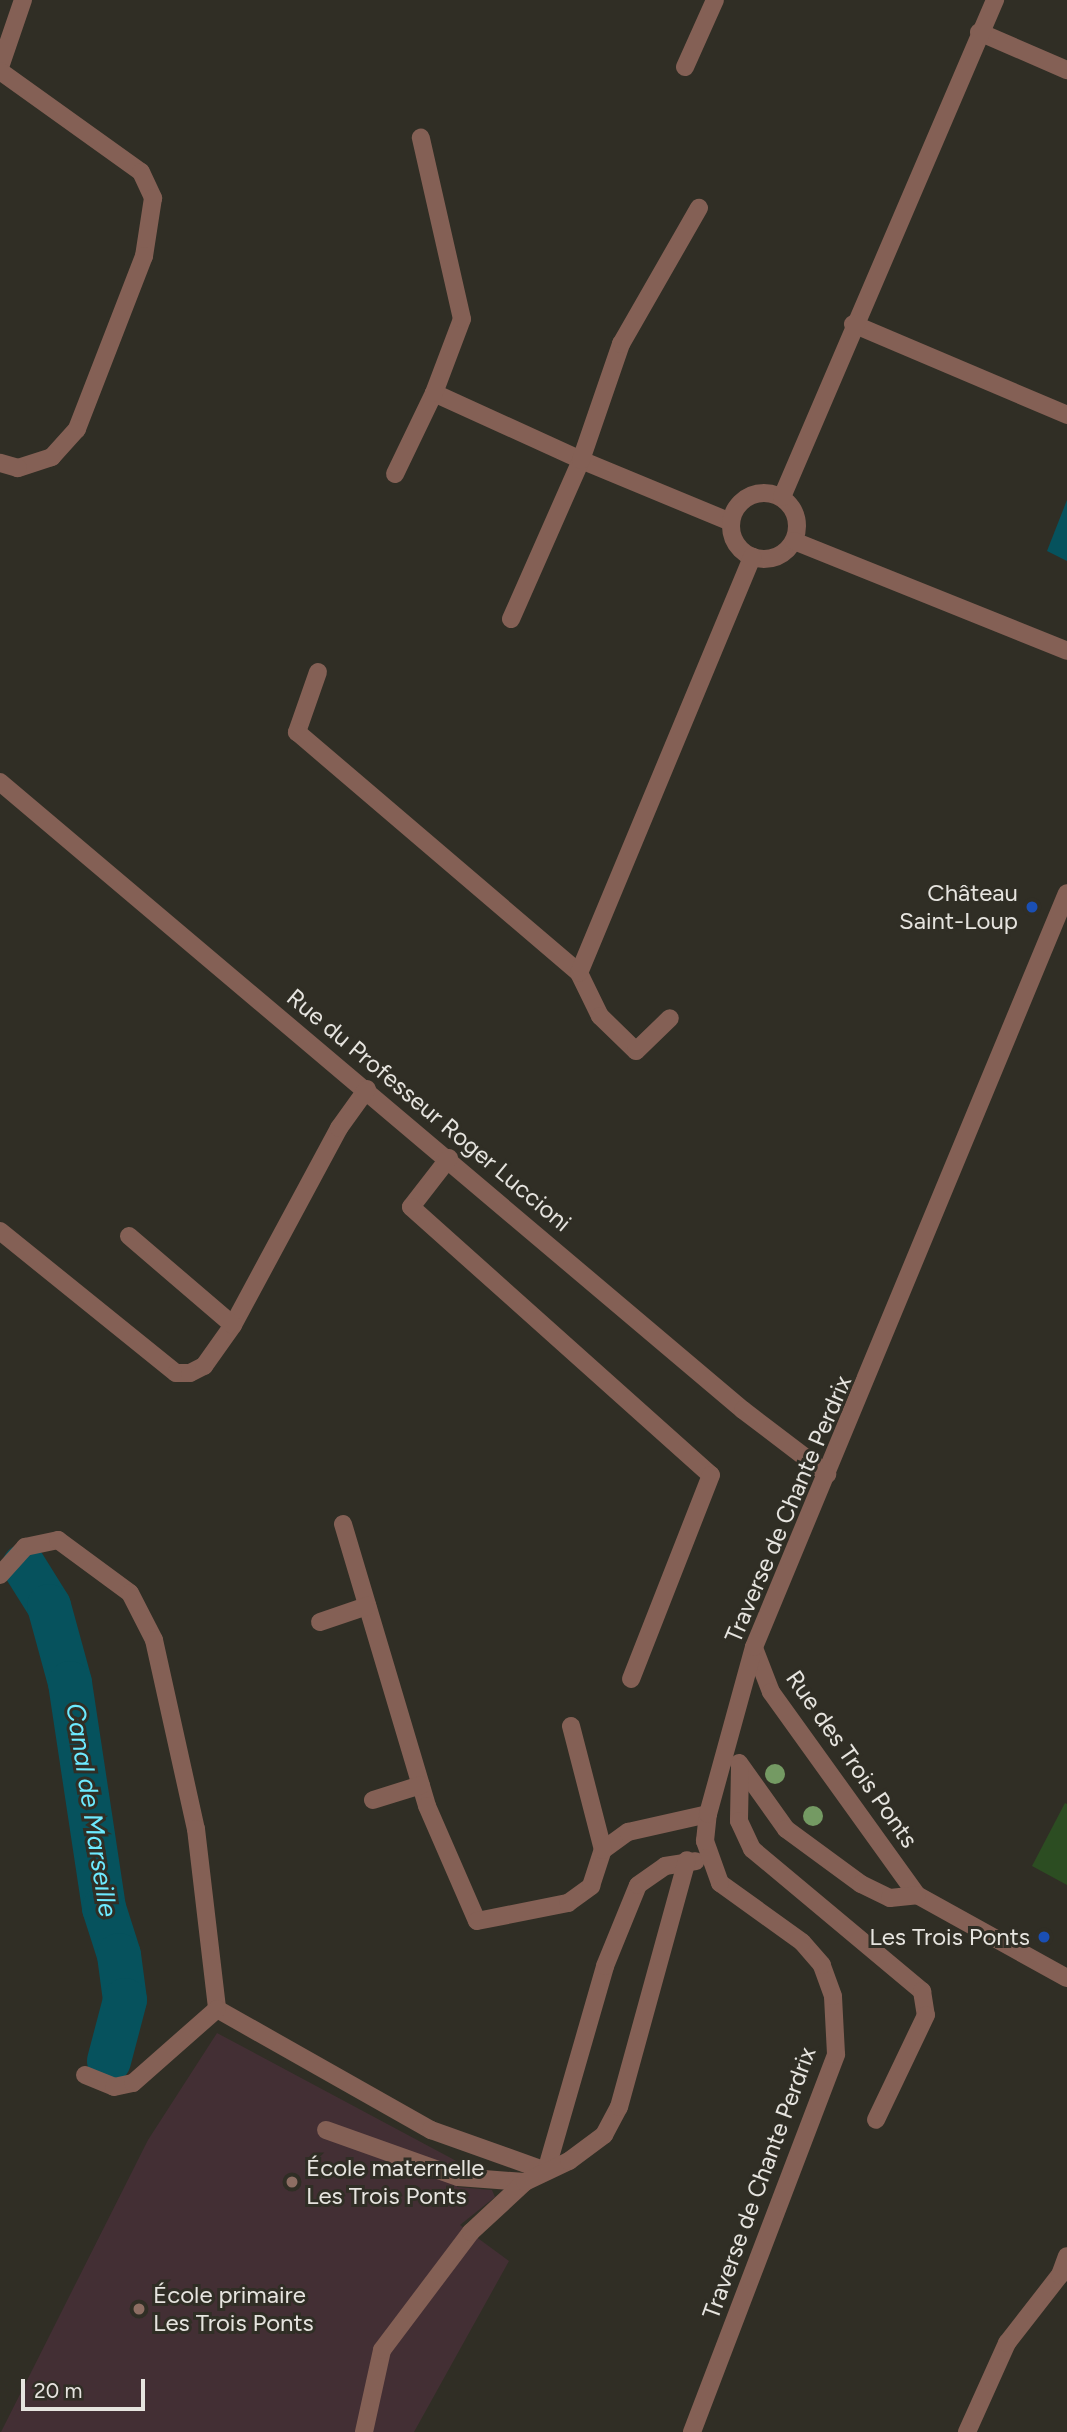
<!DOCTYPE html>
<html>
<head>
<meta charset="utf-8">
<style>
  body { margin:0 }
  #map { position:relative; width:1067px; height:2432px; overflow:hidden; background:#302e25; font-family:Figtree,sans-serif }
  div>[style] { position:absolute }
  .education>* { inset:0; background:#432f34 }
  .green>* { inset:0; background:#2c4d22 }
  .water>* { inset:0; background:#06525d }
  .canal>* { height:44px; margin:-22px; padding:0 22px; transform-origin:22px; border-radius:22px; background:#06525d }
  .minor>* { height:18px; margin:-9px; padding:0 9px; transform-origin:9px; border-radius:9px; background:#846055 }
  .minor>.ring { margin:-9px; padding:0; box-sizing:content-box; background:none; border:18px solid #846055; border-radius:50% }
  .trees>* { width:20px; height:20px; margin:-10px; border-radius:50%; background:#749a63 }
  .dots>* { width:19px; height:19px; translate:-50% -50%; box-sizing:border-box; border:4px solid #302e25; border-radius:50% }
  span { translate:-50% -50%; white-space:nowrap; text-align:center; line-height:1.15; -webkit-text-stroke:6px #302e25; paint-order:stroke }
  .poi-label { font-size:24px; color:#e6e4df }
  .right { translate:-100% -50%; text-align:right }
  .left { translate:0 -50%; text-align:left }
  .street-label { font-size:24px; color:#e6e4df }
  .water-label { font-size:26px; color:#6deaff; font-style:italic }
  .scale { position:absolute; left:21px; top:2379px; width:124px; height:32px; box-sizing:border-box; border:4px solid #e6e4df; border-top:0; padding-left:9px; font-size:21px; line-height:24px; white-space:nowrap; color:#e6e4df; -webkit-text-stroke:5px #302e25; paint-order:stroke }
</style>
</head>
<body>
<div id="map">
  <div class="education">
    <i style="clip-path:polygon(217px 2033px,462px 2164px,457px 2187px,492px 2190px,495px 2197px,460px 2225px,509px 2261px,414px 2432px,1px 2432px,148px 2140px)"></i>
  </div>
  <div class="green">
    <i style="clip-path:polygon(1065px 1803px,1067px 1804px,1067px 1885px,1032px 1866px)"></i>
  </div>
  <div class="water">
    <i style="clip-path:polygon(1067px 500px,1067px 561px,1047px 551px)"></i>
  </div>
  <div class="canal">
    <i style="left:24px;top:1566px;width:47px;rotate:58deg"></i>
    <i style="left:49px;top:1606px;width:80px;rotate:74.7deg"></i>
    <i style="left:70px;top:1683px;width:228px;rotate:81.4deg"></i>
    <i style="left:104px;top:1908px;width:49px;rotate:72.3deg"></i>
    <i style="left:119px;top:1955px;width:45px;rotate:82.4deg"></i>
    <i style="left:125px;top:2000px;width:63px;rotate:104.7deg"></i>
  </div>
  <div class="minor">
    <i style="left:979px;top:32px;width:96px;rotate:23.4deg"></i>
    <i style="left:0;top:67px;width:71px;rotate:-71.1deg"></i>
    <i style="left:685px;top:67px;width:73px;rotate:-65.9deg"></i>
    <i style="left:0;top:71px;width:173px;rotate:35.6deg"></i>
    <i style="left:141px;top:172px;width:29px;rotate:65deg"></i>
    <i style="left:153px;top:198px;width:59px;rotate:98.8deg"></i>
    <i style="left:144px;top:256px;width:186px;rotate:111.2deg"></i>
    <i style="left:77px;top:429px;width:38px;rotate:132deg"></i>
    <i style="left:52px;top:457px;width:36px;rotate:162deg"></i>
    <i style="left:18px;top:468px;width:19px;rotate:-164deg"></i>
    <i style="left:853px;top:324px;width:233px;rotate:23deg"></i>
    <i style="left:434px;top:393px;width:162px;rotate:24.5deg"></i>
    <i style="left:581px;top:460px;width:162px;rotate:22.5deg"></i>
    <i style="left:395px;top:474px;width:90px;rotate:-64.3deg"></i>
    <i style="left:434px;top:393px;width:79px;rotate:-69.3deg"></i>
    <i style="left:462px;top:319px;width:186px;rotate:-102.8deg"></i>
    <i class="ring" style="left:731px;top:493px;width:48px;height:48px"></i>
    <i style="left:782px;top:497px;width:541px;rotate:-66.8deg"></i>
    <i style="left:794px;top:541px;width:294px;rotate:21.9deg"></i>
    <i style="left:511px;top:619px;width:174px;rotate:-66.2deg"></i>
    <i style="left:581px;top:460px;width:123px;rotate:-71deg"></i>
    <i style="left:621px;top:344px;width:157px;rotate:-60.2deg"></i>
    <i style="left:318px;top:672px;width:64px;rotate:109.3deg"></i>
    <i style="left:297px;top:732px;width:371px;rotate:40.5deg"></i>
    <i style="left:579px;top:973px;width:48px;rotate:64deg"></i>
    <i style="left:600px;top:1016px;width:50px;rotate:44.2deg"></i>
    <i style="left:636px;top:1051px;width:47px;rotate:-44.1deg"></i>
    <i style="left:0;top:782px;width:973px;rotate:40.21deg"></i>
    <i style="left:743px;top:1410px;width:106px;rotate:37.3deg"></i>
    <i style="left:579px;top:973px;width:451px;rotate:-67.4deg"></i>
    <i style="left:449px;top:1158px;width:62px;rotate:127.8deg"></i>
    <i style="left:411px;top:1207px;width:402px;rotate:41.8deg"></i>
    <i style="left:711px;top:1475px;width:219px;rotate:111.4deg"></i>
    <i style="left:0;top:1231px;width:226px;rotate:38.9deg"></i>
    <i style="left:176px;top:1373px;width:14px"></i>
    <i style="left:190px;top:1373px;width:16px;rotate:-27deg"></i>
    <i style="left:204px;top:1366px;width:50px;rotate:-54.7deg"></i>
    <i style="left:233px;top:1325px;width:224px;rotate:-61.7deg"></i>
    <i style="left:339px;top:1128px;width:48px;rotate:-54.3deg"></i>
    <i style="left:129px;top:1236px;width:137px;rotate:40.6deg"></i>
    <i style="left:343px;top:1524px;width:294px;rotate:73.4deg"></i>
    <i style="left:427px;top:1806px;width:125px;rotate:66.5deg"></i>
    <i style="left:477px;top:1921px;width:93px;rotate:-11.2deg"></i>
    <i style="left:568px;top:1903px;width:29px;rotate:-36deg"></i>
    <i style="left:591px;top:1886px;width:38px;rotate:-72deg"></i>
    <i style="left:603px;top:1850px;width:31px;rotate:-36deg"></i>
    <i style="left:628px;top:1832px;width:82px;rotate:-12.7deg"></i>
    <i style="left:0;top:1575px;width:38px;rotate:-48deg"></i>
    <i style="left:25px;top:1547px;width:34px;rotate:-12deg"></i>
    <i style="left:58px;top:1540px;width:89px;rotate:36.4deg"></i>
    <i style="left:130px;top:1593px;width:53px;rotate:62.9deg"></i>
    <i style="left:154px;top:1640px;width:194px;rotate:77.5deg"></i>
    <i style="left:196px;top:1829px;width:181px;rotate:83.3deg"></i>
    <i style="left:217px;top:2009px;width:246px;rotate:29.5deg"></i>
    <i style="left:431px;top:2130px;width:122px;rotate:19.6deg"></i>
    <i style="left:320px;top:1622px;width:50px;rotate:-18.8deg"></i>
    <i style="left:754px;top:1648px;width:47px;rotate:68.9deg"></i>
    <i style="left:771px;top:1692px;width:250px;rotate:54.3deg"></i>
    <i style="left:917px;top:1895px;width:171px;rotate:29deg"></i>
    <i style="left:571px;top:1726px;width:128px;rotate:75.5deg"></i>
    <i style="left:739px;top:1763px;width:81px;rotate:54.5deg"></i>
    <i style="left:786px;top:1829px;width:93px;rotate:36.3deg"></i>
    <i style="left:861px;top:1884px;width:32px;rotate:26deg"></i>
    <i style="left:890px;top:1898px;width:27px;rotate:-6deg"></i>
    <i style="left:740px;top:1767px;width:54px;rotate:91.1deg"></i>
    <i style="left:739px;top:1821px;width:31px;rotate:65deg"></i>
    <i style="left:752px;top:1849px;width:222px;rotate:39.9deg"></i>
    <i style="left:922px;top:1991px;width:24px;rotate:81deg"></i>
    <i style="left:926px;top:2015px;width:116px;rotate:115.5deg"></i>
    <i style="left:373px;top:1800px;width:50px;rotate:-17.4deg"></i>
    <i style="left:85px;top:2075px;width:31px;rotate:22deg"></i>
    <i style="left:114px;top:2087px;width:19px;rotate:-12deg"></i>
    <i style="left:133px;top:2083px;width:112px;rotate:-41.4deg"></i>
    <i style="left:326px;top:2130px;width:140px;rotate:19.6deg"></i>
    <i style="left:458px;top:2177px;width:67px;rotate:4.3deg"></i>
    <i style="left:546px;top:2171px;width:213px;rotate:-73.9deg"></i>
    <i style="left:605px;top:1966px;width:87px;rotate:-67.8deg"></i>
    <i style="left:638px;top:1885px;width:33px;rotate:-35deg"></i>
    <i style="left:665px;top:1866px;width:31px;rotate:-9deg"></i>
    <i style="left:364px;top:2432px;width:84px;rotate:-77.6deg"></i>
    <i style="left:382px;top:2350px;width:148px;rotate:-53deg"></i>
    <i style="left:471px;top:2232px;width:74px;rotate:-42.8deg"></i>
    <i style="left:525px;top:2182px;width:49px;rotate:-25.5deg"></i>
    <i style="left:569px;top:2161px;width:44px;rotate:-36.6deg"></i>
    <i style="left:604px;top:2135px;width:32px;rotate:-62deg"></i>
    <i style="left:619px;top:2107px;width:256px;rotate:-74.6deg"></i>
    <i style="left:692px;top:2432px;width:404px;rotate:-69.1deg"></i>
    <i style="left:836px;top:2054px;width:58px;rotate:-93deg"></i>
    <i style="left:833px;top:1996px;width:33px;rotate:-110deg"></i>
    <i style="left:822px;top:1965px;width:30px;rotate:-131deg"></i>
    <i style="left:802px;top:1942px;width:101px;rotate:-144.3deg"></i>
    <i style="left:720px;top:1883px;width:45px;rotate:-109.7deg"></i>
    <i style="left:705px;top:1841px;width:27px;rotate:-84deg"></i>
    <i style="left:708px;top:1814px;width:173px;rotate:-74.6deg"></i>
    <i style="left:754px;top:1647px;width:816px;rotate:-67.46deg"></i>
    <i style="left:967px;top:2432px;width:98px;rotate:-65.8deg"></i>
    <i style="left:1007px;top:2343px;width:86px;rotate:-52.1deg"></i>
    <i style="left:1060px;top:2275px;width:20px;rotate:-70deg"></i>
  </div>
  <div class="trees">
    <i style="left:775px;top:1774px"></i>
    <i style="left:813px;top:1816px"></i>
  </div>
  <div class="dots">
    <i style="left:1032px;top:907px;background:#1a4fb4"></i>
    <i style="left:1044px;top:1937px;background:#1a4fb4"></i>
    <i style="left:292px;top:2182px;background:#8d6e63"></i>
    <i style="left:139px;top:2309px;background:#8d6e63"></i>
  </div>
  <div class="poi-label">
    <span class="right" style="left:1018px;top:907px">Château<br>Saint-Loup</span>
    <span class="right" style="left:1030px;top:1937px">Les Trois Ponts</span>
    <span class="left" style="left:306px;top:2182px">École maternelle<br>Les Trois Ponts</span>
    <span class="left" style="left:153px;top:2309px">École primaire<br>Les Trois Ponts</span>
  </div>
  <div class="street-label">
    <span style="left:429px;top:1110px;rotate:40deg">Rue du Professeur Roger Luccioni</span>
    <span style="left:788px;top:1509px;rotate:-67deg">Traverse de Chante Perdrix</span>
    <span style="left:852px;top:1759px;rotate:55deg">Rue des Trois Ponts</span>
    <span style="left:759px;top:2183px;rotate:-70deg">Traverse de Chante Perdrix</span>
  </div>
  <div class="water-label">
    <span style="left:91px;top:1810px;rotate:81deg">Canal de Marseille</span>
  </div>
  <div class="scale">20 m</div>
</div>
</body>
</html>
